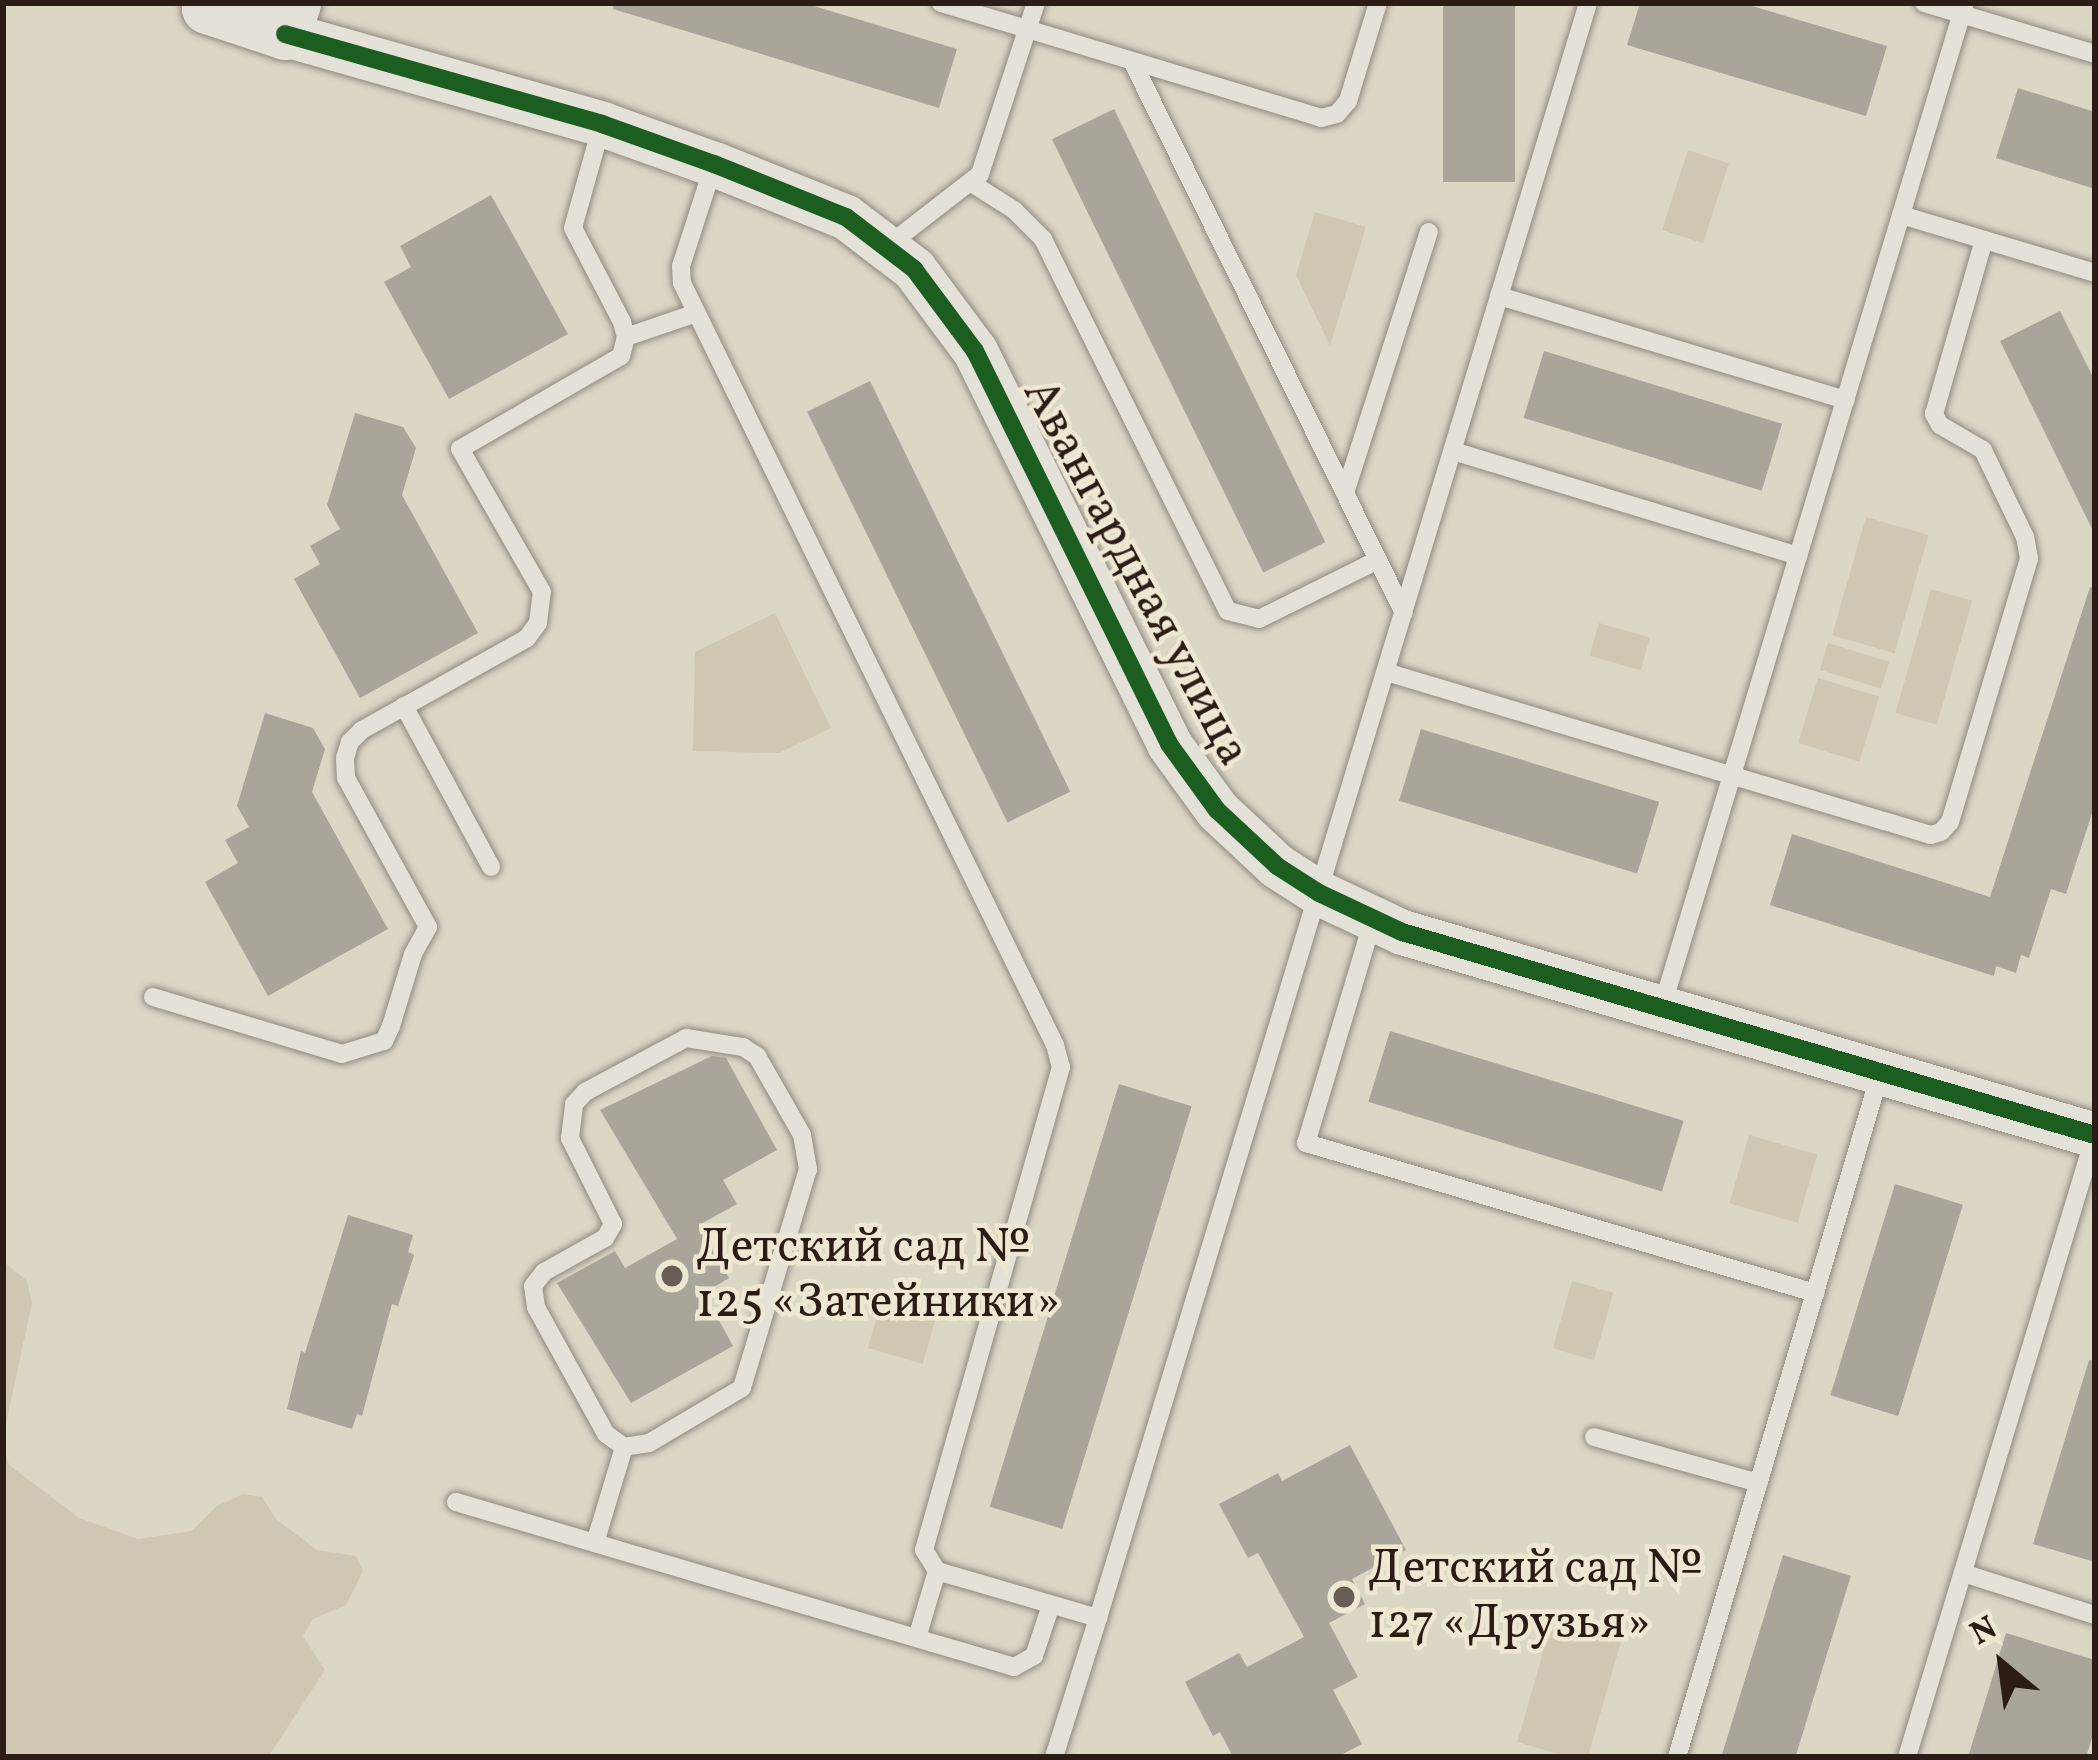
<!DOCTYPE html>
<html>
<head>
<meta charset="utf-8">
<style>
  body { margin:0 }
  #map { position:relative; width:2098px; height:1760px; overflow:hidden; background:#dcd6c5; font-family:Vollkorn,serif }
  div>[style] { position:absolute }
  .green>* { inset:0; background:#cfc7b1; transform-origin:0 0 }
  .building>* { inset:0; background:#aaa59a; transform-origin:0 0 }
  .roads { filter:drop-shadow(0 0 3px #908a80) drop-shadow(0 0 3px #908a80) }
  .service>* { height:18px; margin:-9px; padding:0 9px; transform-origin:9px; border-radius:9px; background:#e4e1d9 }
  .tertiary>* { height:45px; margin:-22.5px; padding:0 22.5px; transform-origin:22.5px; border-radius:22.5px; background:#e4e1d9 }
  .secondary>* { height:51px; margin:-25.5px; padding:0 25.5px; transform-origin:25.5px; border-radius:25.5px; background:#e4e1d9 }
  .cycleway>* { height:18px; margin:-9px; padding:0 9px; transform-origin:9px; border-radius:9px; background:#1b5e20 }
  .dots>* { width:33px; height:33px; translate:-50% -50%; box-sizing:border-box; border:6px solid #eee8d3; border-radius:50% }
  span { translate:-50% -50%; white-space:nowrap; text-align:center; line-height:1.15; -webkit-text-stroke:9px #eee8d3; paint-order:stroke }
  .street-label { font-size:48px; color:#2b1d15 }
  .poi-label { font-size:48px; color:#2b1d15 }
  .left { translate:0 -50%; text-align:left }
  .frame { position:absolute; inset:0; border:6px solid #2b1d15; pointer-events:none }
  .north { position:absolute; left:1942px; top:1604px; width:120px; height:120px; -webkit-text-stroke:9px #eee8d3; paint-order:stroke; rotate:331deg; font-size:33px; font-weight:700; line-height:48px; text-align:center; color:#2b1d15 }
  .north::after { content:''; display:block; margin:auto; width:42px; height:54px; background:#2b1d15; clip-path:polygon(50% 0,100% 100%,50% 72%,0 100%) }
</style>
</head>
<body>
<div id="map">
  <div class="green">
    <i style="left:1688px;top:150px;width:43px;height:84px;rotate:18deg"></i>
    <i style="clip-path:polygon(1315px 212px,1366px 227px,1330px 346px,1296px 275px)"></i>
    <i style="left:1866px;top:517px;width:65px;height:123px;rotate:16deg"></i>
    <i style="left:1931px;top:589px;width:43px;height:129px;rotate:16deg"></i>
    <i style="clip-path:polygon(775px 613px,831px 728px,779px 753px,693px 751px,695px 652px)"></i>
    <i style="left:1599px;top:623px;width:53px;height:34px;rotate:16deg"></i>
    <i style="left:1828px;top:643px;width:64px;height:28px;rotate:17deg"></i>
    <i style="left:1818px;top:678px;width:64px;height:68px;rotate:17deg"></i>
    <i style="left:1749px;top:1135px;width:71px;height:71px;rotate:16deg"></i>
    <i style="clip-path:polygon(3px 1261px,27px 1281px,32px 1303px,3px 1437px)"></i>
    <i style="left:1572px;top:1281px;width:43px;height:70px;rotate:16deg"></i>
    <i style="left:882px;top:1299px;width:57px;height:51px;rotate:16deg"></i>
    <i style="clip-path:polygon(3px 1446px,9px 1465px,79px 1518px,138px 1539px,192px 1531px,217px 1506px,243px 1494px,262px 1497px,276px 1519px,317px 1550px,356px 1556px,363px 1571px,346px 1605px,313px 1619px,303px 1636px,325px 1670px,268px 1757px,3px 1757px)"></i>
    <i style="left:1552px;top:1621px;width:72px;height:126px;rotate:16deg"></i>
  </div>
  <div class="building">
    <i style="clip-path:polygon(614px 3px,804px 3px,957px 49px,939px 108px,613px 9px)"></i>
    <i style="left:1443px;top:3px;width:72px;height:179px"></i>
    <i style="clip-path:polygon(1640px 3px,1742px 3px,1887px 46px,1866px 116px,1627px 45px)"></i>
    <i style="clip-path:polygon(2018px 88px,2095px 112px,2095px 189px,1996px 158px)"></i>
    <i style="left:1114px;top:109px;width:482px;height:69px;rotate:64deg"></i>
    <i style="clip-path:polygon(491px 195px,568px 334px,449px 399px,384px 282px,411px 267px,400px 246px)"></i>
    <i style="clip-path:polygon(2060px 311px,2095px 381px,2095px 535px,2000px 341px)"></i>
    <i style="left:1544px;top:351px;width:249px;height:70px;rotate:17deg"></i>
    <i style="left:870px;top:381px;width:457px;height:70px;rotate:64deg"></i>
    <i style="clip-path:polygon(355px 413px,403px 427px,416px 448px,402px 495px,478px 633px,360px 698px,294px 579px,320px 564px,310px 546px,340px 529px,327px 505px)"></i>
    <i style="clip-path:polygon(2090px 587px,2095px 588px,2095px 804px,2066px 894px,2051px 889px,2029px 958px,2021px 955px,2016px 973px,1996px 966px,1994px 976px,1770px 905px,1792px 834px,1990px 897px)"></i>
    <i style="clip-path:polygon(265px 713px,313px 728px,325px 749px,312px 792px,388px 929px,268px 996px,205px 882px,238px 863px,225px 840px,249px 827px,237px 806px)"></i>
    <i style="left:1421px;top:729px;width:249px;height:75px;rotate:17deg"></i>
    <i style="left:1390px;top:1031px;width:307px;height:74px;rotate:17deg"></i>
    <i style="clip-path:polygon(712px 1056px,726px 1058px,777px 1150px,723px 1180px,737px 1204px,699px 1225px,729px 1278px,704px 1293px,733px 1346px,631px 1403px,557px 1283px,615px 1251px,625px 1268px,677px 1239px,600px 1110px)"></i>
    <i style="left:1119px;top:1084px;width:76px;height:442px;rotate:17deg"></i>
    <i style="left:1895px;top:1184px;width:71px;height:221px;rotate:17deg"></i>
    <i style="clip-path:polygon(348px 1215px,413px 1235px,408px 1252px,414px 1255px,398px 1306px,392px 1304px,362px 1416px,357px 1414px,352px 1429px,287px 1409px,301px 1351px,305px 1353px)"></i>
    <i style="clip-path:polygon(2089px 1360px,2095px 1361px,2095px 1562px,2033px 1544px)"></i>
    <i style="clip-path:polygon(1350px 1445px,1406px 1550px,1352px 1579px,1365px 1604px,1329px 1623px,1358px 1677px,1333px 1690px,1362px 1744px,1337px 1757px,1233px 1757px,1220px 1732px,1213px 1736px,1185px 1682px,1239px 1653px,1247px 1667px,1304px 1637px,1258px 1553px,1248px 1558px,1219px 1504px,1278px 1473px,1282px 1481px)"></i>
    <i style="left:1783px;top:1555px;width:71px;height:211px;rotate:17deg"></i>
    <i style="clip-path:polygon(2006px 1633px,2095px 1660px,2095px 1728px,2086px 1757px,1968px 1757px)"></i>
  </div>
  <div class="roads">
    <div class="service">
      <i style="left:941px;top:3px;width:397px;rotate:16.8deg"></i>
      <i style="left:1321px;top:118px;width:16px;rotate:-14deg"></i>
      <i style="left:1337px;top:114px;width:17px;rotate:-50deg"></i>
      <i style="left:1348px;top:101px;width:102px;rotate:-73deg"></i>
      <i style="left:1924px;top:3px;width:178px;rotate:16.6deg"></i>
      <i style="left:1132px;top:61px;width:615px;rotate:63.77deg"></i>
      <i style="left:714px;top:164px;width:107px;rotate:107.9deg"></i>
      <i style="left:681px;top:266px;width:17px;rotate:87deg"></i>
      <i style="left:682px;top:283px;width:848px;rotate:63.92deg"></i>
      <i style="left:1055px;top:1045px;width:23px;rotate:75deg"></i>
      <i style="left:1061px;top:1067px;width:502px;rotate:105.84deg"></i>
      <i style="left:924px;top:1550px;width:25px;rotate:58deg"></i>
      <i style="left:937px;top:1571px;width:168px;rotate:16.3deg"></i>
      <i style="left:1098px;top:1618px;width:1688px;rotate:-73.12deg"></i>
      <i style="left:973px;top:184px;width:49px;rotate:32.4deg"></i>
      <i style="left:1014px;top:210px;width:41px;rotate:45deg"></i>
      <i style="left:1043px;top:239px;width:415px;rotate:63.6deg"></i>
      <i style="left:1228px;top:611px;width:32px;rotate:14deg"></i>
      <i style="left:1259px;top:619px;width:133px;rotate:-26.4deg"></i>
      <i style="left:1901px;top:215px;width:202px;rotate:16.6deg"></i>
      <i style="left:886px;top:247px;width:119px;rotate:-37.8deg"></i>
      <i style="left:980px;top:174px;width:180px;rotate:-71.9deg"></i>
      <i style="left:1499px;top:296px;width:362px;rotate:16.7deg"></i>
      <i style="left:626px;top:337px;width:74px;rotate:-18.9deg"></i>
      <i style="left:1453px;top:451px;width:361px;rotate:16.9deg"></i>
      <i style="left:1345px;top:493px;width:274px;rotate:-72.2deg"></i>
      <i style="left:1386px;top:672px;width:569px;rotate:16.65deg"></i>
      <i style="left:1931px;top:835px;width:10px;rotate:-17deg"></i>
      <i style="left:1941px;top:832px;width:13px;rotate:-48deg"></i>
      <i style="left:1950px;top:822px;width:275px;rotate:-73.3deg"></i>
      <i style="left:2029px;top:559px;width:22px;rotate:-100deg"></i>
      <i style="left:2025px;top:537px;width:97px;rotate:-115.8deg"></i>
      <i style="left:1983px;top:450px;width:50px;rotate:-149.8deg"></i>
      <i style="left:1940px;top:425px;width:13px;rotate:-119deg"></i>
      <i style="left:1934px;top:414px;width:181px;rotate:-74deg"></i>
      <i style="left:404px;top:706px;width:183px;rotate:61.6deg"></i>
      <i style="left:1373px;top:920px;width:233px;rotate:106.7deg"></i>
      <i style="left:1306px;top:1143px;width:531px;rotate:16.42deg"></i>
      <i style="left:153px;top:997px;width:197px;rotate:16.8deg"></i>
      <i style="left:342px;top:1054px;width:44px;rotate:-17.2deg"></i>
      <i style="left:384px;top:1041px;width:17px;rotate:-65deg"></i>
      <i style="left:391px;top:1026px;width:75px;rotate:-73deg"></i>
      <i style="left:413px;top:954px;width:31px;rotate:-61deg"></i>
      <i style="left:428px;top:927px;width:170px;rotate:-118.8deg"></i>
      <i style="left:346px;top:778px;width:20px;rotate:-93deg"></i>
      <i style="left:345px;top:758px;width:17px;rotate:-73deg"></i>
      <i style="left:350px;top:742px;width:17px;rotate:-45deg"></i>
      <i style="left:362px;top:730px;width:189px;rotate:-29.1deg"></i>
      <i style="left:527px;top:638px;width:19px;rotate:-54deg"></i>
      <i style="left:538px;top:623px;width:31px;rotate:-83deg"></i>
      <i style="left:542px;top:592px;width:165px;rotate:-119.8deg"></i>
      <i style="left:460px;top:449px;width:186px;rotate:-30deg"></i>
      <i style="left:621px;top:356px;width:20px;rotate:-75deg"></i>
      <i style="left:626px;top:337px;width:16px;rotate:-105deg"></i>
      <i style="left:622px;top:322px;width:106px;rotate:-117.5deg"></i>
      <i style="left:573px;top:228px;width:108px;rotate:-74.4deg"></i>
      <i style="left:1662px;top:1007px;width:1049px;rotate:-73.21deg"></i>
      <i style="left:686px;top:1038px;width:58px;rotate:9deg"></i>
      <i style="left:743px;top:1047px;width:17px;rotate:33deg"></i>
      <i style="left:757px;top:1056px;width:91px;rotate:60.3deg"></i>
      <i style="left:802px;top:1135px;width:35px;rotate:80deg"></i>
      <i style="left:808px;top:1169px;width:229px;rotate:106.8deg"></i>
      <i style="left:742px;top:1388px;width:108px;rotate:149.4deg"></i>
      <i style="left:649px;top:1443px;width:25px;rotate:171deg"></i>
      <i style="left:624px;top:1447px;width:22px;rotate:-144deg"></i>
      <i style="left:606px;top:1434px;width:145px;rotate:-118.9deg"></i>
      <i style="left:536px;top:1307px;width:21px;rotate:-98deg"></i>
      <i style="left:533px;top:1286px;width:18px;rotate:-52deg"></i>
      <i style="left:544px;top:1272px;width:70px;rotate:-29.1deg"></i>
      <i style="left:605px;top:1238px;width:16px;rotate:-60deg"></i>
      <i style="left:613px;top:1224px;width:96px;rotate:-116.6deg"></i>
      <i style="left:570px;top:1138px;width:34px;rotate:-83deg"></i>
      <i style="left:574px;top:1104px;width:16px;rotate:-47deg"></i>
      <i style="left:585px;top:1092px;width:115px;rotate:-28.1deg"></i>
      <i style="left:1594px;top:1437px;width:171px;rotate:15.6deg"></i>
      <i style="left:456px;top:1502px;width:582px;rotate:16.47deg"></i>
      <i style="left:1014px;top:1667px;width:23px;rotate:-29deg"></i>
      <i style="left:1034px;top:1656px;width:54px;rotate:-71.6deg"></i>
      <i style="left:595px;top:1543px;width:100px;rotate:-73.2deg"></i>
      <i style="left:1963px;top:1573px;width:139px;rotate:17.7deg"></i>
      <i style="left:917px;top:1638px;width:70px;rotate:-73.4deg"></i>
      <i style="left:1054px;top:1757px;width:146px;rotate:-72.4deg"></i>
      <i style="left:1677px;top:1757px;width:713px;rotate:-73.45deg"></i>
      <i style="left:1907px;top:1757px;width:650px;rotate:-73.18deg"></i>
    </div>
    <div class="tertiary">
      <i style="left:285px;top:34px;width:330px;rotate:15.8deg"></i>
      <i style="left:602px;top:124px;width:119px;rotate:19.7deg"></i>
      <i style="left:714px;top:164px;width:142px;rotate:21.9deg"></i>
      <i style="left:846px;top:217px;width:86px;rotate:37.4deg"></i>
      <i style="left:914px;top:269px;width:102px;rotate:53.4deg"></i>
      <i style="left:975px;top:351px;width:438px;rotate:63.7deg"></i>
      <i style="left:1169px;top:744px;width:82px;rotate:54deg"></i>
      <i style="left:1217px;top:810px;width:82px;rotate:43deg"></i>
      <i style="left:1277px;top:866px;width:50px;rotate:32.7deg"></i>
      <i style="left:1319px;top:893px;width:92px;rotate:25.2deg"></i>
      <i style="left:1402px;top:932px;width:722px;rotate:16.33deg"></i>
    </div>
    <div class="secondary">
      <i style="left:208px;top:3px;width:5px;rotate:101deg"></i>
      <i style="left:207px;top:8px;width:82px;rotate:18.4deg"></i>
      <i style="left:285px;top:34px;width:33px;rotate:-72deg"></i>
    </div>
  </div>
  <div class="cycleway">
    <i style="left:285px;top:34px;width:330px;rotate:15.8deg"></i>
    <i style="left:602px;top:124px;width:119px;rotate:19.7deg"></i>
    <i style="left:714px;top:164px;width:142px;rotate:21.9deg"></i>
    <i style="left:846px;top:217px;width:86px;rotate:37.4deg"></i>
    <i style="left:914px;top:269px;width:102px;rotate:53.4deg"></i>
    <i style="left:975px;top:351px;width:438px;rotate:63.7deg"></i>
    <i style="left:1169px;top:744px;width:82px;rotate:54deg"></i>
    <i style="left:1217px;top:810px;width:82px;rotate:43deg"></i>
    <i style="left:1277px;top:866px;width:50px;rotate:32.7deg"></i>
    <i style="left:1319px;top:893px;width:92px;rotate:25.2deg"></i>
    <i style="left:1402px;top:932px;width:722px;rotate:16.33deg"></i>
  </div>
  <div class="dots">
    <i style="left:672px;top:1276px;background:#695e53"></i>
    <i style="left:1344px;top:1597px;background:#695e53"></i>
  </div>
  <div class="street-label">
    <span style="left:1135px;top:573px;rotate:62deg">Авангардная улица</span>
  </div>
  <div class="poi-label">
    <span class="left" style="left:696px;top:1276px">Детский сад №<br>125 «Затейники»</span>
    <span class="left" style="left:1368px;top:1597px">Детский сад №<br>127 «Друзья»</span>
  </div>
  <div class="frame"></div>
  <div class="north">N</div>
</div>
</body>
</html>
